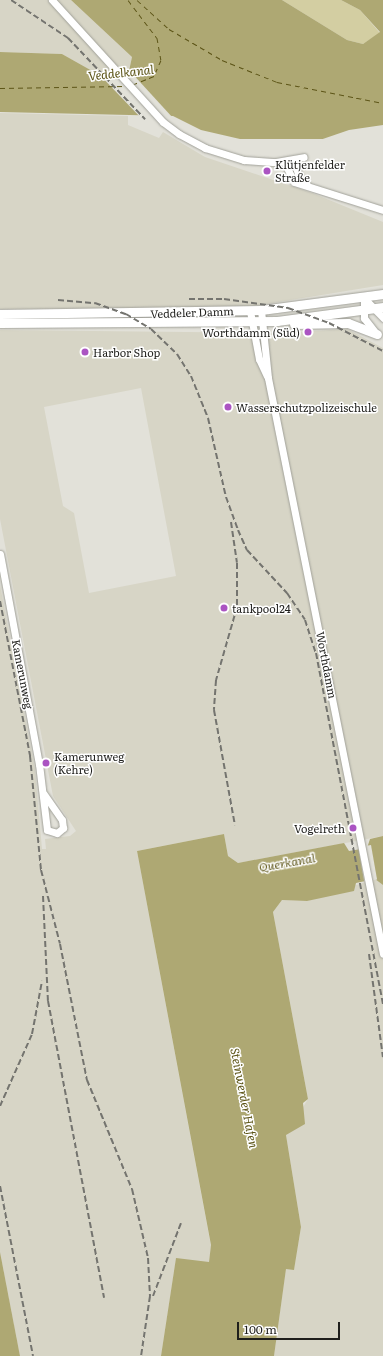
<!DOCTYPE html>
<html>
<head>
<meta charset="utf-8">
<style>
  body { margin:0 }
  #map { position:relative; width:383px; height:1356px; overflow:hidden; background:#e2e1d9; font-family:Literata,serif }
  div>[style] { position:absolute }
  .built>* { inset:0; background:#d7d5c6 }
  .green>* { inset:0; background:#d3cea2 }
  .water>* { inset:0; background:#aea873 }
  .pier>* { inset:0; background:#e2e1d9; transform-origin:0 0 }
  .ferry>* { height:1px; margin-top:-0.5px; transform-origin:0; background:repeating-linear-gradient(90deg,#5c5416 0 5px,transparent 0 9px) }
  .roads { filter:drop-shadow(0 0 1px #a1a199) drop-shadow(0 0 1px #a1a199) }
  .minor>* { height:7px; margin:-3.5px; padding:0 3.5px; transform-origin:3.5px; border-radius:3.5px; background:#fff }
  .major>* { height:9px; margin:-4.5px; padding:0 4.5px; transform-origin:4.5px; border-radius:4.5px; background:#fff }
  .rail>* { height:2px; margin-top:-1px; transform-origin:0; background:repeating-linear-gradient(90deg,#74746f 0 6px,transparent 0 9px) }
  .dots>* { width:11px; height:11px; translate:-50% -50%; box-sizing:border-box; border:2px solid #fff; border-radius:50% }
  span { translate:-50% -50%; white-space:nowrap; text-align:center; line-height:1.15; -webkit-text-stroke:3px #fff; paint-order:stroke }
  .poi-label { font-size:11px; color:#1f1f1c }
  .left { translate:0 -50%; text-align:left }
  .right { translate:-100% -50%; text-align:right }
  .street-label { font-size:11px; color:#1f1f1c }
  .water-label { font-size:12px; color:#5c5416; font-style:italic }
  .scale { position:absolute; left:237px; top:1322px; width:103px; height:18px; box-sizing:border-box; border:2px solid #1f1f1c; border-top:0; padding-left:5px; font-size:12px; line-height:14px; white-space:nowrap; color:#1f1f1c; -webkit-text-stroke:3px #fff; paint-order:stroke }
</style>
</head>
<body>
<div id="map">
  <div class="built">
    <i style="clip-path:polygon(0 0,71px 0,132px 57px,129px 71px,94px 72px,62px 54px,0 52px)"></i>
    <i style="clip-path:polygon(0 113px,128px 116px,128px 125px,159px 138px,163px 132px,205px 157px,312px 193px,383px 222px,383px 285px,242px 308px,0 309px)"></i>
    <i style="clip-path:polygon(evenodd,347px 329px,383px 348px,383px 836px,238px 863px,228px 856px,224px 834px,137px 851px,211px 1246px,209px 1263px,176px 1259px,161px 1356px,20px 1356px,0 1252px,0 585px,35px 770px,42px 849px,46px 849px,45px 839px,70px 836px,76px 831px,53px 796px,0 519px,0 330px,280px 333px,347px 329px,141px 388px,176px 576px,89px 593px,74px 513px,63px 506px,44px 407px,141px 388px)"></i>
    <i style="clip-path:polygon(375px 879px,383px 885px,383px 1356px,274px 1356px,286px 1268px,294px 1269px,301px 1227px,286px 1135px,308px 1099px,273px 912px,282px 900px,307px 901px)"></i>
  </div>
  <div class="green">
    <i style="clip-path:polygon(282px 0,341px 0,360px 10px,380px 33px,363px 44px,347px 40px)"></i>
  </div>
  <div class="water">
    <i style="clip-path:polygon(71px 0,282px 0,347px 40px,363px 44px,380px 32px,360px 10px,341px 0,383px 0,383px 139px,240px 139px,201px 130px,173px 116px,0 112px,0 52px,62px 54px,94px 72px,129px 71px,132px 57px)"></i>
    <i style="clip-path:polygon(224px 834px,228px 856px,238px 863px,344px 843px,349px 851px,367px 848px,370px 839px,383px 836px,383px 885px,375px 879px,356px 883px,354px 891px,307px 901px,282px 900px,273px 912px,308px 1099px,303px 1103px,305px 1124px,286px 1135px,301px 1227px,294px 1270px,286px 1269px,274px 1356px,161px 1356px,176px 1258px,209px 1262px,211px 1245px,137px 851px)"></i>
    <i style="clip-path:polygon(0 1252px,20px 1356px,0 1356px)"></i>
  </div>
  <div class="pier">
    <i style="clip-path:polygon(129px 70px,173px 118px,141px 118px,97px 72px)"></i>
    <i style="clip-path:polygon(383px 125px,383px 141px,314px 142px,349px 130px)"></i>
    <i style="left:371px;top:845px;width:35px;height:13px;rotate:80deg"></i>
  </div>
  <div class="ferry">
    <i style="left:128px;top:0;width:48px;rotate:52.7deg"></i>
    <i style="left:157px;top:38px;width:22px;rotate:80deg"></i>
    <i style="left:161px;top:60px;width:17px;rotate:114deg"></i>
    <i style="left:154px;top:76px;width:24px;rotate:158deg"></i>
    <i style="left:137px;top:0;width:43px;rotate:42.2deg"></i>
    <i style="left:169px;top:29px;width:61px;rotate:30.3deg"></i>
    <i style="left:222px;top:60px;width:59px;rotate:21.8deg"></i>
    <i style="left:277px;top:82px;width:108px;rotate:11.2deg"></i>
    <i style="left:0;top:88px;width:125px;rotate:-0.9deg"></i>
  </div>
  <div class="roads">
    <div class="minor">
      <i style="left:52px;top:0;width:165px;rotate:47.7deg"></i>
      <i style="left:163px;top:122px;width:20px;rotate:37deg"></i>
      <i style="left:179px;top:134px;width:30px;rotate:28deg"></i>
      <i style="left:205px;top:148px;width:41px;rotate:17.1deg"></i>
      <i style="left:244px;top:160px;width:32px;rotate:4deg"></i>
      <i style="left:276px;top:162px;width:28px;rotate:-10deg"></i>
      <i style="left:294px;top:160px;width:18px;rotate:74deg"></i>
      <i style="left:299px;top:177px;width:11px;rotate:45deg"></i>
      <i style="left:284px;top:162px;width:22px;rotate:63deg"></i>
      <i style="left:294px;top:182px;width:93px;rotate:17.5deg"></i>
      <i style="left:364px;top:298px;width:20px;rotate:90deg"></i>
      <i style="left:364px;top:318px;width:18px;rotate:52deg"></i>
      <i style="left:364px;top:298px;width:28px;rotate:46deg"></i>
      <i style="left:261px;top:310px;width:68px;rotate:84.1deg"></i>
      <i style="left:268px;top:378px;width:587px;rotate:78.71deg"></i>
      <i style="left:250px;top:311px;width:49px;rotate:79.4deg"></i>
      <i style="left:259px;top:359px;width:19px;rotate:65deg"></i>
      <i style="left:0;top:554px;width:214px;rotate:79.5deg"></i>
      <i style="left:39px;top:764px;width:66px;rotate:83.1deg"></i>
      <i style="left:47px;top:830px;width:10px;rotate:17deg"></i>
      <i style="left:57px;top:833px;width:8px;rotate:-40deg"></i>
      <i style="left:63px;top:828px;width:8px;rotate:-97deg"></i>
      <i style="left:62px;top:820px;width:32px;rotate:-125deg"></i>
    </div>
    <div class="major">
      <i style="left:0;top:314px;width:261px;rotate:-0.9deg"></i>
      <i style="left:261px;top:310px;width:123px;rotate:-7.5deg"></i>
      <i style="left:0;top:323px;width:277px;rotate:-0.4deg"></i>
      <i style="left:277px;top:321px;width:107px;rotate:-7.5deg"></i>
      <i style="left:294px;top:324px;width:54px;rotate:-1.1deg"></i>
      <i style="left:348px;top:323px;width:31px;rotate:21deg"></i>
    </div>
  </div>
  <div class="rail">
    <i style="left:11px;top:0;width:69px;rotate:33.7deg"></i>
    <i style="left:68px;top:38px;width:112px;rotate:46.5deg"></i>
    <i style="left:189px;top:299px;width:35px"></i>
    <i style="left:224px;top:299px;width:65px;rotate:8deg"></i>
    <i style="left:288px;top:308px;width:44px;rotate:20.1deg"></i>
    <i style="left:329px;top:323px;width:61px;rotate:27.4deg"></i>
    <i style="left:58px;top:300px;width:37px;rotate:5deg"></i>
    <i style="left:95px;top:303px;width:33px;rotate:20deg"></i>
    <i style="left:126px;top:314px;width:29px;rotate:31deg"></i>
    <i style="left:151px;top:329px;width:36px;rotate:44deg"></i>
    <i style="left:177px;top:354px;width:26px;rotate:58deg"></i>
    <i style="left:191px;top:376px;width:45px;rotate:68deg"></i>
    <i style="left:208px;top:418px;width:81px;rotate:77.2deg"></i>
    <i style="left:226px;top:497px;width:35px;rotate:70deg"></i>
    <i style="left:238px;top:530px;width:22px;rotate:66deg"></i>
    <i style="left:247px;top:550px;width:59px;rotate:47.1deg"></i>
    <i style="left:287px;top:593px;width:32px;rotate:56deg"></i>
    <i style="left:305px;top:620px;width:35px;rotate:72deg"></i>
    <i style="left:316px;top:653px;width:358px;rotate:79.2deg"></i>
    <i style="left:231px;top:522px;width:41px;rotate:81.7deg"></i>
    <i style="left:237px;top:563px;width:44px;rotate:90deg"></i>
    <i style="left:237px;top:607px;width:76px;rotate:106deg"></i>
    <i style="left:216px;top:680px;width:30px;rotate:94deg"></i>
    <i style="left:214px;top:710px;width:117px;rotate:79.7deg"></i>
    <i style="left:0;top:601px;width:158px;rotate:79deg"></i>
    <i style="left:30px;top:756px;width:115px;rotate:84.5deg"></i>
    <i style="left:41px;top:870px;width:76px;rotate:75.6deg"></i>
    <i style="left:60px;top:944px;width:139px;rotate:78.8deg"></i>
    <i style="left:87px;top:1080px;width:118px;rotate:67.6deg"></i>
    <i style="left:132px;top:1189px;width:71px;rotate:76.9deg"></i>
    <i style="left:148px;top:1258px;width:38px;rotate:87deg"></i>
    <i style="left:150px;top:1296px;width:61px;rotate:98.5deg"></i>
    <i style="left:43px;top:896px;width:105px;rotate:87.3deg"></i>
    <i style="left:48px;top:1001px;width:302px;rotate:79.3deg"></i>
    <i style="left:369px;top:954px;width:104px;rotate:82.3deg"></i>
    <i style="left:0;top:1106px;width:79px;rotate:-66deg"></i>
    <i style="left:32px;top:1034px;width:54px;rotate:-79.3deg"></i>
    <i style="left:0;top:1186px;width:173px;rotate:79deg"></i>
    <i style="left:153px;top:1296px;width:78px;rotate:-69deg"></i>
  </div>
  <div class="dots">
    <i style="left:267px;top:171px;background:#ab54c2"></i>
    <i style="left:308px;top:332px;background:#ab54c2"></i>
    <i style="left:85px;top:352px;background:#ab54c2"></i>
    <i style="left:228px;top:407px;background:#ab54c2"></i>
    <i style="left:224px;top:608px;background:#ab54c2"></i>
    <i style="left:46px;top:763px;background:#ab54c2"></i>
    <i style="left:353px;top:828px;background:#ab54c2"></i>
  </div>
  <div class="poi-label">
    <span class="left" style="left:275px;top:171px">Klütjenfelder<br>Straße</span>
    <span class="right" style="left:300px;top:332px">Worthdamm (Süd)</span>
    <span class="left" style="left:93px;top:352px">Harbor Shop</span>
    <span class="left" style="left:236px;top:407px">Wasserschutzpolizeischule</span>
    <span class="left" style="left:232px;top:608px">tankpool24</span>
    <span class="left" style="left:54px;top:763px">Kamerunweg<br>(Kehre)</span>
    <span class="right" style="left:345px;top:828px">Vogelreth</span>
  </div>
  <div class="street-label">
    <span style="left:192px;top:312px;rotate:-2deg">Veddeler Damm</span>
    <span style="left:327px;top:665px;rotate:79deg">Worthdamm</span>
    <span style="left:23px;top:674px;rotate:79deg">Kamerunweg</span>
  </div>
  <div class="water-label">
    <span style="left:121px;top:73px;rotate:-6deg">Veddelkanal</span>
    <span style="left:287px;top:863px;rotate:-10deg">Querkanal</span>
    <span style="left:244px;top:1098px;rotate:79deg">Steinwerder Hafen</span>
  </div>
  <div class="scale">100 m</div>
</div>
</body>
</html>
